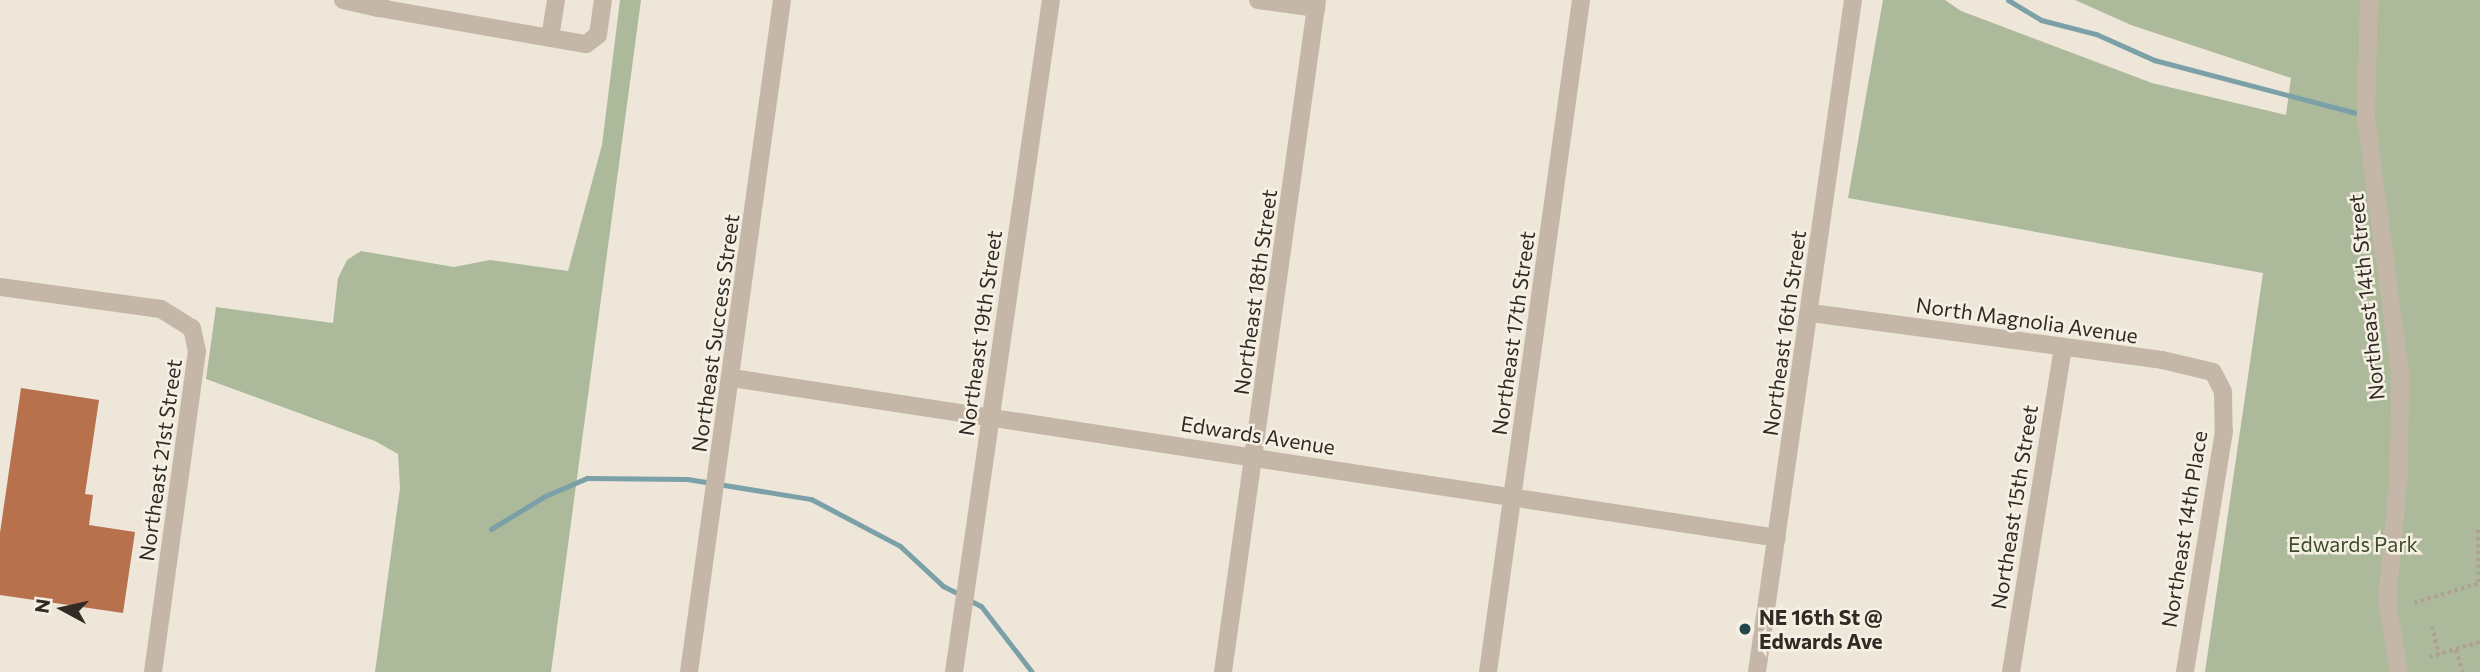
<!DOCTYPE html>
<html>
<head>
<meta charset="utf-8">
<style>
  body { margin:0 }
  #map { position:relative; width:2480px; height:672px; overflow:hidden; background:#ede6d9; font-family:Commissioner,sans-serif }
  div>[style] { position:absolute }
  .green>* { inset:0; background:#acba9b }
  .stream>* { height:5px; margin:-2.5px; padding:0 2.5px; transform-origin:2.5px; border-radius:2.5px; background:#7ba0a7 }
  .building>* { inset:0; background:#b7724d }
  .path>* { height:3.5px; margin-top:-1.75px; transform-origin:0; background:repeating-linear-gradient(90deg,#afa191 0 3.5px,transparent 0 7px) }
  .minor>* { height:18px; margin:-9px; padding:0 9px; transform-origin:9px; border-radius:9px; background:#c4b7a7 }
  .dots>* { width:19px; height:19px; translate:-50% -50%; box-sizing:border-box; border:4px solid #f6f0e4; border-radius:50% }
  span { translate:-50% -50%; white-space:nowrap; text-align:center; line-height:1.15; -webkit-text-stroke:5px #f6f0e4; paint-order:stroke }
  .street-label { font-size:21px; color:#312b26 }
  .park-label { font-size:21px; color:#3d4c2d }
  .poi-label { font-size:21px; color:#312b26; font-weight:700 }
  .left { translate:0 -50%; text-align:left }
  .north { position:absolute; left:28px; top:574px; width:70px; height:70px; -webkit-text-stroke:5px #f6f0e4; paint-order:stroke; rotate:278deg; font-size:19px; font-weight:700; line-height:28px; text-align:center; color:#312b26 }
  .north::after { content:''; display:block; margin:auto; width:24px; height:32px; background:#312b26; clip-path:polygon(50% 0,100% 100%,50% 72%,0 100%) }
</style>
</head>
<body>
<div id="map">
  <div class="green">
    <i style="clip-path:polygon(620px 0,641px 0,551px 672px,375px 672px,400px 488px,398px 454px,375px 441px,206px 379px,216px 307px,333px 323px,338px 278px,347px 260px,361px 251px,454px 267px,490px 260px,568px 271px,602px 145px)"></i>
    <i style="clip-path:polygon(1883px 0,1945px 0,1961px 11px,2152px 83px,2286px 115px,2291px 78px,2131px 25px,2075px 0,2480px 0,2480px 672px,2205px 672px,2263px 273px,1848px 198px)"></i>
  </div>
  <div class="stream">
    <i style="left:2008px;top:0;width:39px;rotate:31deg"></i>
    <i style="left:2041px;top:20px;width:57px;rotate:14.3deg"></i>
    <i style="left:2096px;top:34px;width:64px;rotate:24.1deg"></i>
    <i style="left:2154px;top:60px;width:209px;rotate:14.7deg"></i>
    <i style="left:491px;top:529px;width:63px;rotate:-31.4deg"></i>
    <i style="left:545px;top:496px;width:46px;rotate:-23.2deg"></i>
    <i style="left:587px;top:478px;width:100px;rotate:0.6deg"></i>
    <i style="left:687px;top:479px;width:126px;rotate:9.2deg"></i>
    <i style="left:811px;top:499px;width:101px;rotate:27.8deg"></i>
    <i style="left:900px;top:546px;width:59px;rotate:42.9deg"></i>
    <i style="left:943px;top:586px;width:20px;rotate:27deg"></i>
    <i style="left:969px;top:600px;width:13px;rotate:27deg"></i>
    <i style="left:981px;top:606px;width:83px;rotate:52.3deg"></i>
  </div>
  <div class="building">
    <i style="clip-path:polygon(21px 388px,99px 400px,85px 494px,93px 495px,89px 525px,135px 532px,123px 613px,0 595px,0 533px)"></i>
  </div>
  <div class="path">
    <i style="left:2478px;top:530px;width:53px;rotate:88.9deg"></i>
    <i style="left:2414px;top:603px;width:69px;rotate:-16.9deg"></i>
    <i style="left:2432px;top:626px;width:29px;rotate:76deg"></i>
    <i style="left:2456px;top:650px;width:23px;rotate:72deg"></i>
    <i style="left:2429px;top:657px;width:53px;rotate:-16.4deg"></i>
  </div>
  <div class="minor">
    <i style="left:343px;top:0;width:37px;rotate:13deg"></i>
    <i style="left:380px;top:0;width:8px;rotate:97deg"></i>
    <i style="left:379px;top:8px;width:210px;rotate:9.9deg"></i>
    <i style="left:586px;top:44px;width:15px;rotate:-37deg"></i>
    <i style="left:598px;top:35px;width:35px;rotate:-82deg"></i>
    <i style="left:1258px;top:0;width:59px;rotate:7.9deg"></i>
    <i style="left:2369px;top:0;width:118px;rotate:91.5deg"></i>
    <i style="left:2366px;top:118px;width:258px;rotate:82.4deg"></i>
    <i style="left:2400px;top:374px;width:100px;rotate:90.6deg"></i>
    <i style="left:2399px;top:474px;width:128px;rotate:95.4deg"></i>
    <i style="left:2387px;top:601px;width:72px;rotate:80.4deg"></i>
    <i style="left:550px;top:38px;width:38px;rotate:-81deg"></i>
    <i style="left:0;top:287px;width:162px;rotate:7.8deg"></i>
    <i style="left:161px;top:309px;width:36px;rotate:32deg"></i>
    <i style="left:192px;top:328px;width:24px;rotate:78deg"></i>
    <i style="left:197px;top:351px;width:324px;rotate:97.8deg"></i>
    <i style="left:1811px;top:313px;width:354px;rotate:7.6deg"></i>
    <i style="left:2162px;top:360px;width:52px;rotate:13.2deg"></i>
    <i style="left:2213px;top:372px;width:22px;rotate:63deg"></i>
    <i style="left:2223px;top:392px;width:39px;rotate:89deg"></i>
    <i style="left:2224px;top:431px;width:244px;rotate:99.2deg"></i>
    <i style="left:732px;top:378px;width:1057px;rotate:8.7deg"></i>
    <i style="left:689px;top:672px;width:678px;rotate:-82.12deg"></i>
    <i style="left:954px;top:672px;width:679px;rotate:-81.79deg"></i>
    <i style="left:1223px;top:672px;width:679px;rotate:-82.04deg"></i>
    <i style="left:1488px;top:672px;width:678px;rotate:-82.12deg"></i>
    <i style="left:1757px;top:672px;width:679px;rotate:-81.87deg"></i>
    <i style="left:2011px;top:672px;width:327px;rotate:-80.9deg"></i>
  </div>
  <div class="dots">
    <i style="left:1745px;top:629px;background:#21464d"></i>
  </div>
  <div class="street-label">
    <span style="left:1255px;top:292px;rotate:-82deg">Northeast 18th Street</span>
    <span style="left:2366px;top:297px;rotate:-96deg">Northeast 14th Street</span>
    <span style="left:2027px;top:320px;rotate:8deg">North Magnolia Avenue</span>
    <span style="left:715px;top:333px;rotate:-82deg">Northeast Success Street</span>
    <span style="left:980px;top:333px;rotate:-82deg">Northeast 19th Street</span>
    <span style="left:1513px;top:333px;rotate:-82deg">Northeast 17th Street</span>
    <span style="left:1784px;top:333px;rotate:-82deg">Northeast 16th Street</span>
    <span style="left:1258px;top:435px;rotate:9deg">Edwards Avenue</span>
    <span style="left:160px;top:460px;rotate:-82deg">Northeast 21st Street</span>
    <span style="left:2014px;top:507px;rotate:-81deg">Northeast 15th Street</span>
    <span style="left:2184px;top:529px;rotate:-81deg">Northeast 14th Place</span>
  </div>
  <div class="park-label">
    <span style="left:2353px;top:544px">Edwards Park</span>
  </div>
  <div class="poi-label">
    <span class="left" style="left:1759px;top:629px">NE 16th St @<br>Edwards Ave</span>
  </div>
  <div class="north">N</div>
</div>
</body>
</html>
